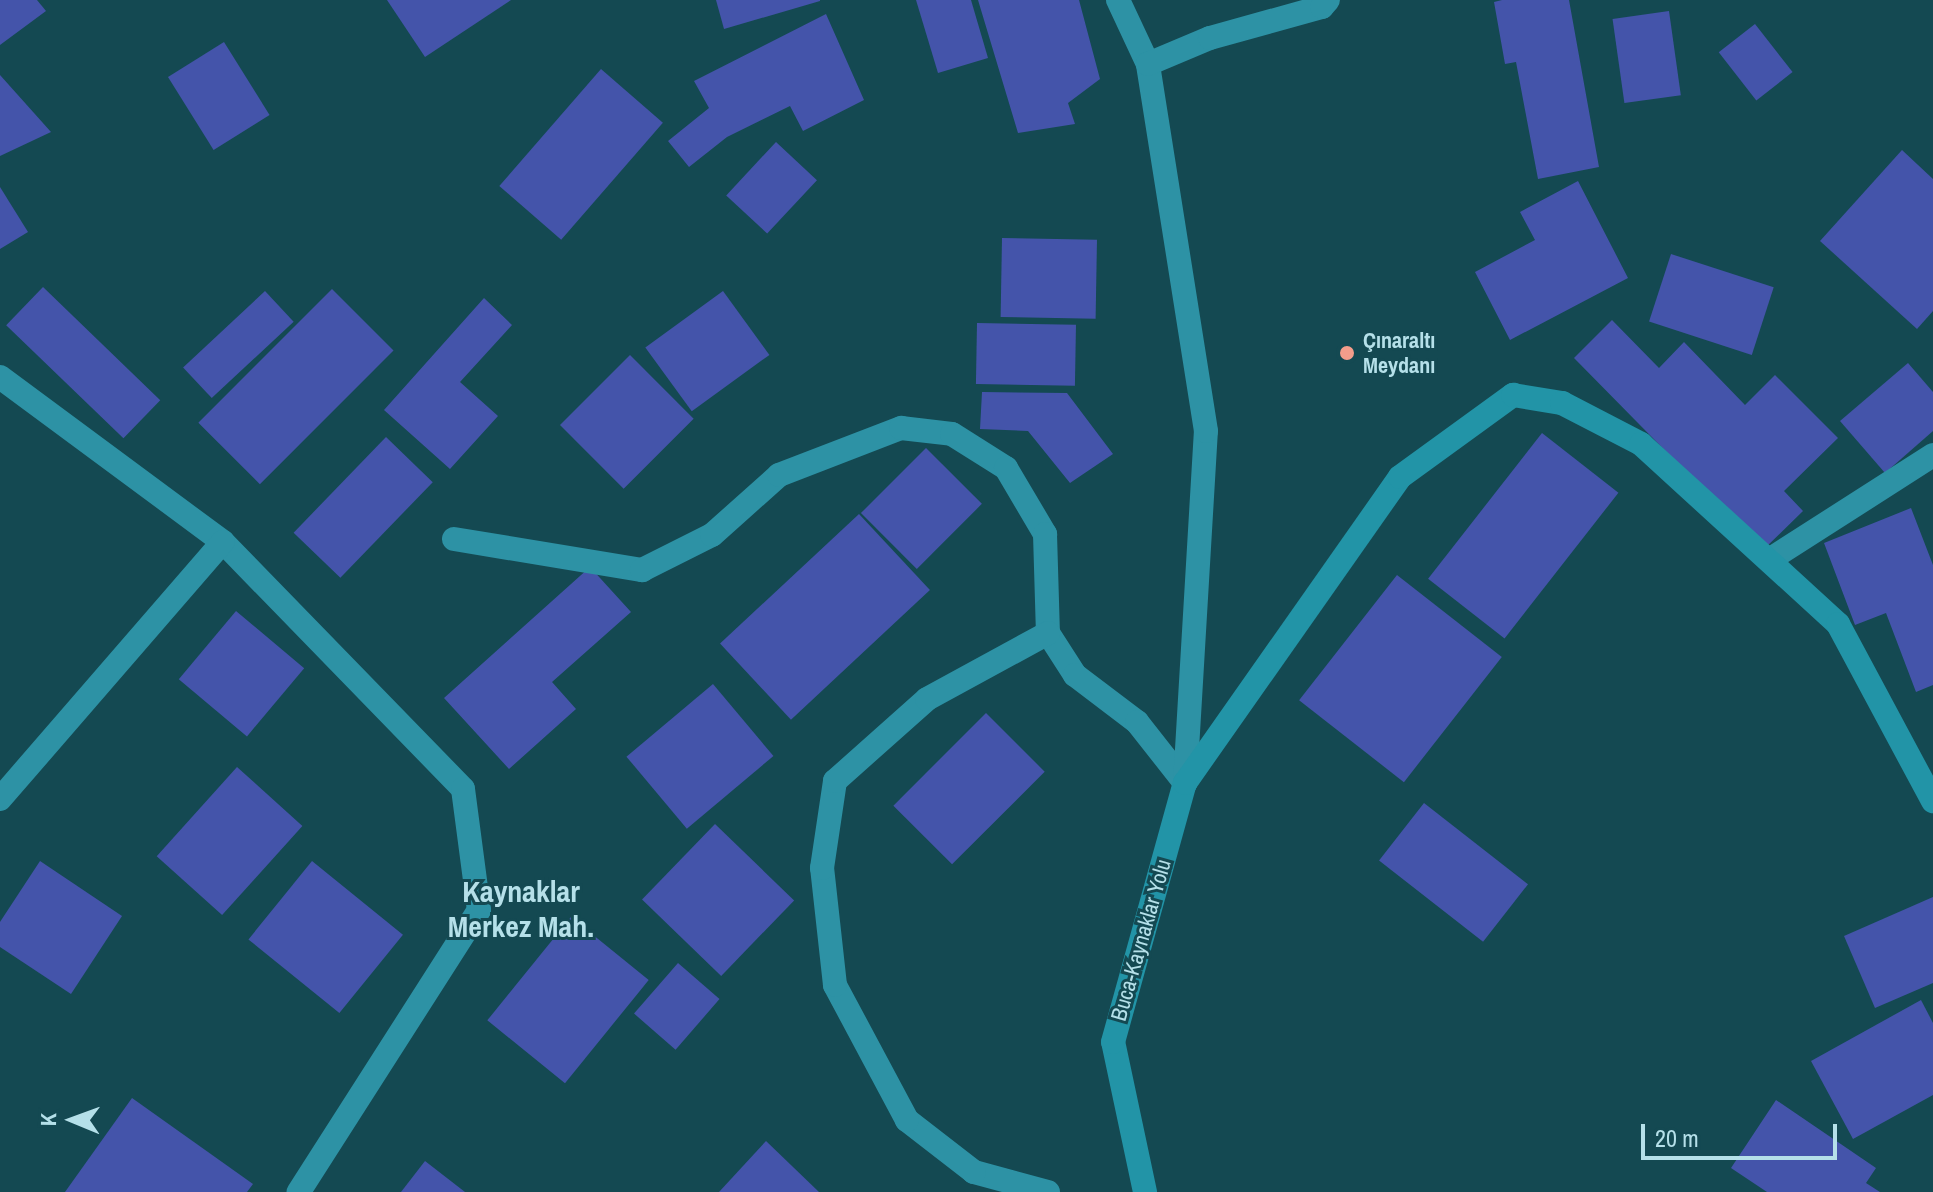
<!DOCTYPE html>
<html>
<head>
<meta charset="utf-8">
<style>
  body { margin:0 }
  #map { position:relative; width:1933px; height:1192px; overflow:hidden; background:#144952; font-family:"Archivo Narrow",sans-serif }
  div>[style] { position:absolute }
  .building>* { inset:0; background:#4454aa; transform-origin:0 0 }
  .lane>* { height:24px; margin:-12px; padding:0 12px; transform-origin:12px; border-radius:12px; background:#2d92a5 }
  .street>* { height:24px; margin:-12px; padding:0 12px; transform-origin:12px; border-radius:12px; background:#2d92a5 }
  .secondary>* { height:24px; margin:-12px; padding:0 12px; transform-origin:12px; border-radius:12px; background:#2294a7 }
  .dots>* { width:22px; height:22px; translate:-50% -50%; box-sizing:border-box; border:4px solid #144952; border-radius:50% }
  span { translate:-50% -50%; white-space:nowrap; text-align:center; line-height:1.15; -webkit-text-stroke:6px #144952; paint-order:stroke }
  .poi-label { font-size:22px; color:#b5e0e9; font-weight:700 }
  .left { translate:0 -50%; text-align:left }
  .street-label { font-size:22px; color:#b5e0e9 }
  .district-label { font-size:30px; color:#b5e0e9; font-weight:700 }
  .north { position:absolute; left:32px; top:1080px; width:80px; height:80px; -webkit-text-stroke:6px #144952; paint-order:stroke; rotate:271deg; font-size:22px; font-weight:700; line-height:32px; text-align:center; color:#b5e0e9 }
  .north::after { content:''; display:block; margin:auto; width:28px; height:36px; background:#b5e0e9; clip-path:polygon(50% 0,100% 100%,50% 72%,0 100%) }
  .scale { position:absolute; left:1641px; top:1124px; width:196px; height:36px; box-sizing:border-box; border:4px solid #b5e0e9; border-top:0; padding-left:10px; font-size:24px; line-height:28px; white-space:nowrap; color:#b5e0e9; -webkit-text-stroke:6px #144952; paint-order:stroke }
</style>
</head>
<body>
<div id="map">
  <div class="building">
    <i style="clip-path:polygon(0 0,37px 0,46px 11px,0 45px)"></i>
    <i style="clip-path:polygon(387px 0,511px 0,425px 57px)"></i>
    <i style="clip-path:polygon(716px 0,820px 0,820px 1px,724px 29px)"></i>
    <i style="clip-path:polygon(916px 0,971px 0,988px 58px,938px 73px)"></i>
    <i style="clip-path:polygon(978px 0,1079px 0,1100px 79px,1068px 103px,1075px 124px,1018px 133px)"></i>
    <i style="clip-path:polygon(1502px 0,1569px 0,1599px 167px,1538px 179px,1516px 62px,1505px 64px,1494px 2px)"></i>
    <i style="left:1669px;top:11px;width:85px;height:57px;rotate:82deg"></i>
    <i style="clip-path:polygon(826px 14px,864px 100px,803px 131px,790px 106px,727px 137px,689px 167px,668px 141px,709px 108px,694px 81px)"></i>
    <i style="left:1755px;top:24px;width:61px;height:46px;rotate:52deg"></i>
    <i style="left:224px;top:42px;width:86px;height:66px;rotate:58deg"></i>
    <i style="left:601px;top:69px;width:82px;height:155px;rotate:41deg"></i>
    <i style="clip-path:polygon(0 75px,51px 132px,0 156px)"></i>
    <i style="left:776px;top:142px;width:56px;height:73px;rotate:43deg"></i>
    <i style="clip-path:polygon(1902px 150px,1933px 179px,1933px 311px,1917px 329px,1820px 241px)"></i>
    <i style="clip-path:polygon(1578px 181px,1628px 278px,1510px 340px,1475px 272px,1535px 240px,1520px 212px)"></i>
    <i style="clip-path:polygon(0 187px,28px 232px,0 249px)"></i>
    <i style="left:1002px;top:238px;width:95px;height:79px;rotate:1deg"></i>
    <i style="left:1671px;top:254px;width:108px;height:71px;rotate:18deg"></i>
    <i style="left:43px;top:287px;width:163px;height:53px;rotate:44deg"></i>
    <i style="left:332px;top:289px;width:87px;height:189px;rotate:45deg"></i>
    <i style="left:265px;top:291px;width:42px;height:112px;rotate:47deg"></i>
    <i style="left:723px;top:291px;width:79px;height:96px;rotate:54deg"></i>
    <i style="clip-path:polygon(484px 298px,512px 325px,460px 382px,498px 416px,450px 469px,384px 410px)"></i>
    <i style="clip-path:polygon(1612px 320px,1659px 368px,1684px 342px,1745px 405px,1775px 375px,1838px 438px,1784px 491px,1803px 511px,1763px 550px,1574px 358px)"></i>
    <i style="left:977px;top:323px;width:99px;height:61px;rotate:1deg"></i>
    <i style="left:630px;top:355px;width:90px;height:99px;rotate:45deg"></i>
    <i style="clip-path:polygon(1908px 363px,1933px 392px,1933px 431px,1885px 473px,1840px 421px)"></i>
    <i style="clip-path:polygon(982px 392px,1067px 393px,1113px 454px,1070px 483px,1028px 431px,980px 429px)"></i>
    <i style="left:1542px;top:433px;width:97px;height:185px;rotate:38deg"></i>
    <i style="left:386px;top:437px;width:65px;height:133px;rotate:44deg"></i>
    <i style="left:926px;top:448px;width:79px;height:92px;rotate:45deg"></i>
    <i style="clip-path:polygon(1911px 508px,1933px 565px,1933px 685px,1916px 692px,1886px 613px,1855px 625px,1824px 543px)"></i>
    <i style="left:859px;top:514px;width:104px;height:190px;rotate:47deg"></i>
    <i style="clip-path:polygon(590px 567px,631px 612px,552px 682px,576px 709px,509px 769px,444px 698px)"></i>
    <i style="left:1397px;top:575px;width:133px;height:159px;rotate:38deg"></i>
    <i style="left:236px;top:611px;width:89px;height:89px;rotate:40deg"></i>
    <i style="left:713px;top:684px;width:94px;height:113px;rotate:50deg"></i>
    <i style="left:986px;top:713px;width:83px;height:131px;rotate:45deg"></i>
    <i style="left:237px;top:767px;width:88px;height:120px;rotate:42deg"></i>
    <i style="left:1424px;top:803px;width:132px;height:73px;rotate:38deg"></i>
    <i style="left:715px;top:824px;width:110px;height:105px;rotate:44deg"></i>
    <i style="clip-path:polygon(40px 861px,122px 916px,71px 994px,0 947px,0 922px)"></i>
    <i style="left:312px;top:861px;width:117px;height:101px;rotate:39deg"></i>
    <i style="clip-path:polygon(1933px 897px,1933px 983px,1875px 1008px,1844px 936px)"></i>
    <i style="left:571px;top:917px;width:100px;height:133px;rotate:39deg"></i>
    <i style="left:678px;top:963px;width:55px;height:67px;rotate:41deg"></i>
    <i style="clip-path:polygon(1921px 1000px,1933px 1023px,1933px 1095px,1853px 1139px,1811px 1061px)"></i>
    <i style="clip-path:polygon(132px 1098px,253px 1184px,247px 1192px,65px 1192px)"></i>
    <i style="clip-path:polygon(1776px 1100px,1876px 1168px,1866px 1183px,1880px 1192px,1767px 1192px,1731px 1168px)"></i>
    <i style="clip-path:polygon(766px 1141px,819px 1192px,719px 1192px)"></i>
    <i style="clip-path:polygon(425px 1161px,465px 1192px,401px 1192px)"></i>
  </div>
  <div class="lane">
    <i style="left:454px;top:539px;width:191px;rotate:9.4deg"></i>
    <i style="left:642px;top:570px;width:78px;rotate:-26.6deg"></i>
    <i style="left:712px;top:535px;width:90px;rotate:-41.8deg"></i>
    <i style="left:779px;top:475px;width:131px;rotate:-21.1deg"></i>
    <i style="left:901px;top:428px;width:51px;rotate:6.7deg"></i>
    <i style="left:952px;top:434px;width:64px;rotate:32.2deg"></i>
    <i style="left:1006px;top:468px;width:77px;rotate:59.4deg"></i>
    <i style="left:1045px;top:534px;width:99px;rotate:88.3deg"></i>
    <i style="left:1048px;top:633px;width:50px;rotate:57.3deg"></i>
    <i style="left:1075px;top:675px;width:78px;rotate:37.2deg"></i>
    <i style="left:1137px;top:722px;width:78px;rotate:51.8deg"></i>
    <i style="left:1769px;top:560px;width:195px;rotate:-32.6deg"></i>
    <i style="left:1048px;top:1192px;width:77px;rotate:-164.9deg"></i>
    <i style="left:974px;top:1172px;width:85px;rotate:-142.2deg"></i>
    <i style="left:907px;top:1120px;width:153px;rotate:-118.1deg"></i>
    <i style="left:835px;top:985px;width:118px;rotate:-96.3deg"></i>
    <i style="left:822px;top:868px;width:88px;rotate:-81.5deg"></i>
    <i style="left:835px;top:781px;width:123px;rotate:-41.7deg"></i>
    <i style="left:927px;top:699px;width:138px;rotate:-28.6deg"></i>
  </div>
  <div class="street">
    <i style="left:1118px;top:0;width:71px;rotate:64.9deg"></i>
    <i style="left:0;top:377px;width:277px;rotate:36.5deg"></i>
    <i style="left:223px;top:542px;width:344px;rotate:45.8deg"></i>
    <i style="left:463px;top:789px;width:122px;rotate:82.5deg"></i>
    <i style="left:479px;top:910px;width:335px;rotate:122.6deg"></i>
    <i style="left:1185px;top:783px;width:353px;rotate:-86.6deg"></i>
    <i style="left:1206px;top:431px;width:372px;rotate:-99deg"></i>
    <i style="left:1148px;top:64px;width:67px;rotate:-22.8deg"></i>
    <i style="left:1210px;top:38px;width:116px;rotate:-15.5deg"></i>
    <i style="left:1322px;top:7px;width:9px;rotate:-49deg"></i>
    <i style="left:0;top:799px;width:340px;rotate:-49.1deg"></i>
  </div>
  <div class="secondary">
    <i style="left:1145px;top:1192px;width:153px;rotate:-102deg"></i>
    <i style="left:1113px;top:1042px;width:269px;rotate:-74.5deg"></i>
    <i style="left:1185px;top:783px;width:374px;rotate:-54.9deg"></i>
    <i style="left:1400px;top:477px;width:140px;rotate:-36deg"></i>
    <i style="left:1513px;top:395px;width:50px;rotate:9.3deg"></i>
    <i style="left:1562px;top:403px;width:89px;rotate:27.4deg"></i>
    <i style="left:1641px;top:444px;width:267px;rotate:42.4deg"></i>
    <i style="left:1838px;top:624px;width:201px;rotate:61.8deg"></i>
  </div>
  <div class="dots">
    <i style="left:1347px;top:353px;background:#f49d8b"></i>
  </div>
  <div class="poi-label">
    <span class="left" style="left:1363px;top:353px">Çınaraltı<br>Meydanı</span>
  </div>
  <div class="street-label">
    <span style="left:1141px;top:940px;rotate:-74deg">Buca-Kaynaklar Yolu</span>
  </div>
  <div class="district-label">
    <span style="left:521px;top:908px">Kaynaklar<br>Merkez Mah.</span>
  </div>
  <div class="north">K</div>
  <div class="scale">20 m</div>
</div>
</body>
</html>
